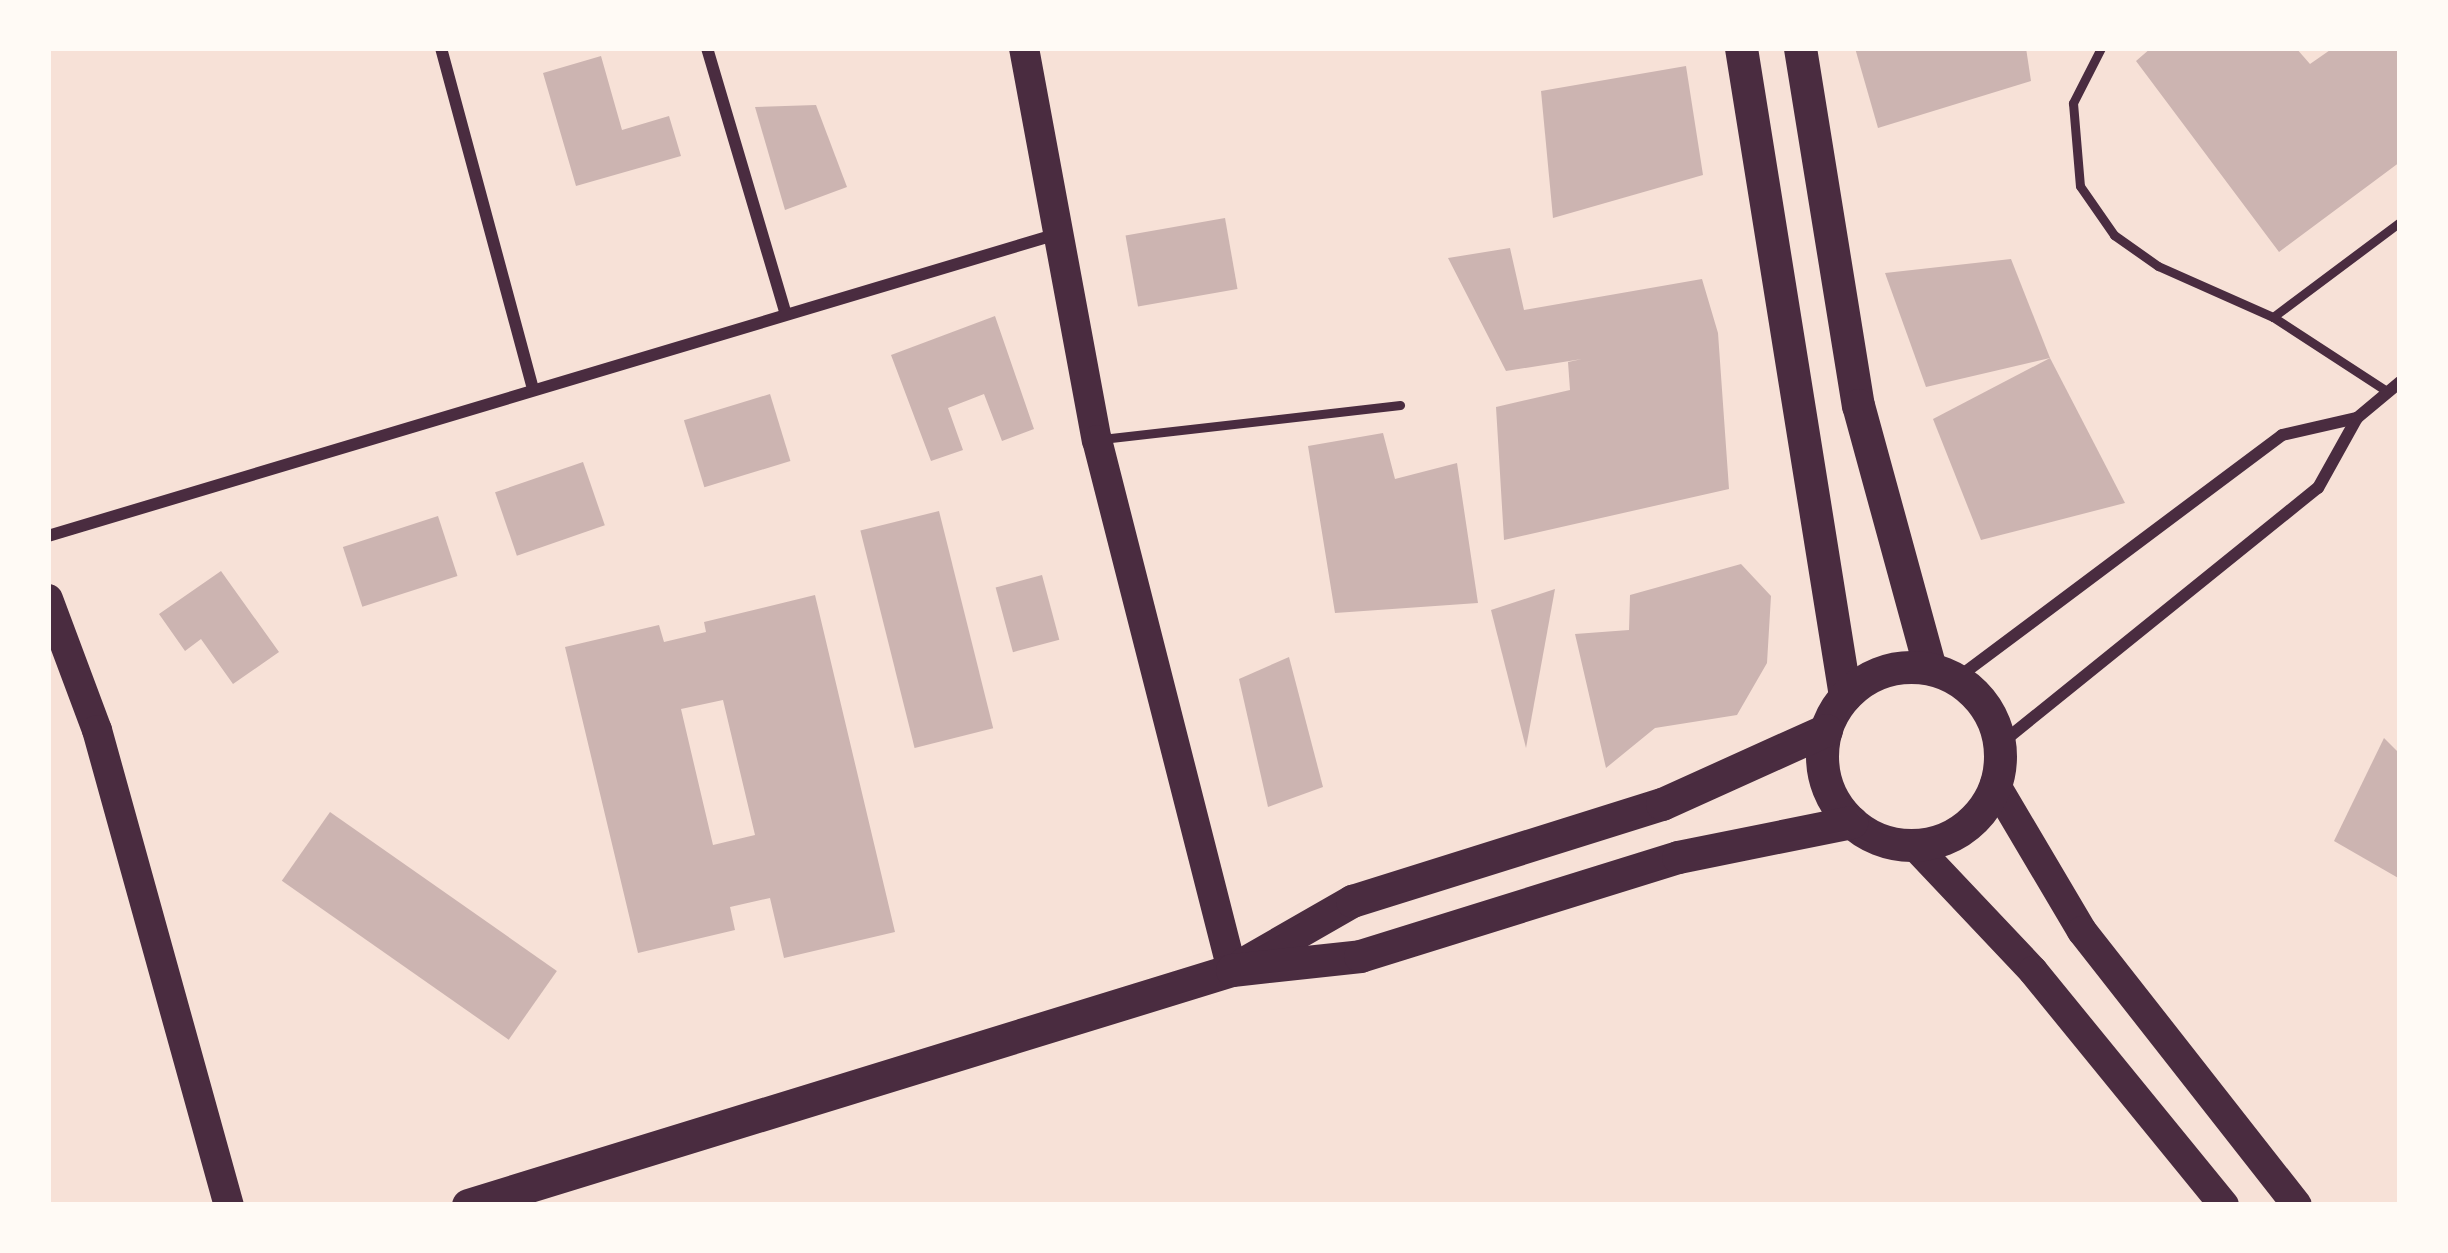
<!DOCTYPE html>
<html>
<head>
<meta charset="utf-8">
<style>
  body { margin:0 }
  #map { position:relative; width:2448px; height:1253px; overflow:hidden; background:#f7e1d7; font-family:"PT Sans",sans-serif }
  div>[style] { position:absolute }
  .building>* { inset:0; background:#ccb4b1; transform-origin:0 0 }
  .service>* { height:9px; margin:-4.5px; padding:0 4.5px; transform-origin:4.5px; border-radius:4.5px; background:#4a2c40 }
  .minor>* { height:12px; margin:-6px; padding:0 6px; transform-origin:6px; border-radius:6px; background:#4a2c40 }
  .primary>* { height:30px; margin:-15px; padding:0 15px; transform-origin:15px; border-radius:15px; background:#4a2c40 }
  .trunk>* { height:33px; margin:-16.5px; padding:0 16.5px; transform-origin:16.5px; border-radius:16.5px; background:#4a2c40 }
  .trunk>.ring { margin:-16.5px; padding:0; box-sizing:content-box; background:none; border:33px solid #4a2c40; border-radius:50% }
  span { translate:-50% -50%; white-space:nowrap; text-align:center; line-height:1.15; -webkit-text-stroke:12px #fffaf5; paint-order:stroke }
  .frame { position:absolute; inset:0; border:51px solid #fffaf5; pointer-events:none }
</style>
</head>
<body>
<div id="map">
  <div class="building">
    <i style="clip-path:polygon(1855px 48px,2026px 48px,2031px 81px,1878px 128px)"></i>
    <i style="clip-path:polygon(2151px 48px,2296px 48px,2310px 64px,2333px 48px,2400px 48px,2400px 162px,2279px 252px,2136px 61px)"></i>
    <i style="clip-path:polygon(601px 56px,622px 130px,669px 116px,681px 156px,576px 186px,543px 73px)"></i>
    <i style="clip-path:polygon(1686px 66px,1703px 175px,1553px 218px,1541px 91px)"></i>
    <i style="clip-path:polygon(816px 105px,847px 187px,785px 210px,755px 107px)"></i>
    <i style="left:1225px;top:218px;width:72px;height:101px;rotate:80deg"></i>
    <i style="clip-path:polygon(1510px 248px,1524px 310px,1702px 279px,1718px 333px,1729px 489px,1504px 540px,1496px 407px,1570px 390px,1568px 362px,1582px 359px,1506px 371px,1448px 258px)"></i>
    <i style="clip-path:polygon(2011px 259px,2050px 358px,1926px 387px,1885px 273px)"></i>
    <i style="clip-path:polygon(995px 316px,1034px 429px,1002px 441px,984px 394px,948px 408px,963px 450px,931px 461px,891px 355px)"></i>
    <i style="clip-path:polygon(2050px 358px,2125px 503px,1981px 540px,1933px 419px)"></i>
    <i style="left:770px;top:394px;width:70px;height:90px;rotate:73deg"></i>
    <i style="clip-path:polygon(1383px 433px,1395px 479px,1457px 463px,1478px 603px,1335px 613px,1308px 446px)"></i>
    <i style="left:583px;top:462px;width:67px;height:93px;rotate:71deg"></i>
    <i style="left:939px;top:511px;width:224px;height:81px;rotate:76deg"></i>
    <i style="left:438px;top:516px;width:63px;height:100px;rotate:72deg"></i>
    <i style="clip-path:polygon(1741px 564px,1771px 596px,1767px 663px,1737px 715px,1655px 728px,1606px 768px,1575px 634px,1629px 630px,1630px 595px)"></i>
    <i style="clip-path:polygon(221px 571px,279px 652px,233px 684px,201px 639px,185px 651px,159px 614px)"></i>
    <i style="left:1042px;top:575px;width:67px;height:48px;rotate:75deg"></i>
    <i style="clip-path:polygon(1555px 589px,1526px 748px,1491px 610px)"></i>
    <i style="clip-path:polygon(evenodd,815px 595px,895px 932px,784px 958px,770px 898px,730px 907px,735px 930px,638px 953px,565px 647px,659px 625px,664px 642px,706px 632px,704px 622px,815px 595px,723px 700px,755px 835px,713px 845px,681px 709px,723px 700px)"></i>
    <i style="clip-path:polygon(1289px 657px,1323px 787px,1268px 807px,1239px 679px)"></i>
    <i style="clip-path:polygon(2384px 738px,2400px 754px,2400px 879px,2334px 841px)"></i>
    <i style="left:330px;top:812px;width:277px;height:84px;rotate:35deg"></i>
  </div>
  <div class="service">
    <i style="left:2101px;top:48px;width:62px;rotate:117deg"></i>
    <i style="left:2073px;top:103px;width:83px;rotate:85.2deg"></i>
    <i style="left:2080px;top:186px;width:60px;rotate:55.2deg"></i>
    <i style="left:2114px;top:235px;width:54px;rotate:35.2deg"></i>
    <i style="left:2158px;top:266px;width:126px;rotate:23.9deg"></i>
    <i style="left:2273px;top:317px;width:137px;rotate:33.1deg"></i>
    <i style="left:2273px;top:317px;width:159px;rotate:-36.8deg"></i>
    <i style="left:1102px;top:439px;width:300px;rotate:-6.5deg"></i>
  </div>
  <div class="minor">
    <i style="left:441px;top:48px;width:349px;rotate:74.9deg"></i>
    <i style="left:707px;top:48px;width:274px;rotate:73.5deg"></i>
    <i style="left:48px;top:536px;width:1050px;rotate:-16.66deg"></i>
    <i style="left:1956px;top:679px;width:407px;rotate:-36.8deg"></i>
    <i style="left:2282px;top:435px;width:77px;rotate:-12.8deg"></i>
    <i style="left:1999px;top:745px;width:410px;rotate:-38.9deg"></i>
    <i style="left:2318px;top:488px;width:80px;rotate:-60.9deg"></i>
    <i style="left:2357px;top:418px;width:56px;rotate:-39.9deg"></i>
  </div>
  <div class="primary">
    <i style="left:1024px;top:48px;width:399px;rotate:79.5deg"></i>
    <i style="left:1097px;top:440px;width:547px;rotate:75.71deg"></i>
    <i style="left:48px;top:599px;width:140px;rotate:69.5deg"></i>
    <i style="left:97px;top:730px;width:493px;rotate:74.5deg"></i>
    <i style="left:1995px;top:784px;width:171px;rotate:59.4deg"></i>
    <i style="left:2082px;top:931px;width:348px;rotate:51.9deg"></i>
    <i style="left:1914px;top:845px;width:173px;rotate:46.6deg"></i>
    <i style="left:2033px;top:971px;width:302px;rotate:50.8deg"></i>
  </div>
  <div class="trunk">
    <i style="left:1741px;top:48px;width:656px;rotate:80.88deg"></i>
    <i style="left:1800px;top:48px;width:362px;rotate:80.8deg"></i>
    <i style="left:1858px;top:405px;width:273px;rotate:74.7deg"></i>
    <i class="ring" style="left:1822px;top:667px;width:145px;height:145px"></i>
    <i style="left:1244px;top:963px;width:125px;rotate:-29.9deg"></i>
    <i style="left:1352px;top:901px;width:325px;rotate:-17.4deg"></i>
    <i style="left:1662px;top:804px;width:180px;rotate:-24.3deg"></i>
    <i style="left:468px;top:1205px;width:799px;rotate:-17.1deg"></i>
    <i style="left:1232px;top:970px;width:129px;rotate:-6.2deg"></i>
    <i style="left:1360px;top:956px;width:333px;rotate:-17.3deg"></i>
    <i style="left:1678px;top:857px;width:177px;rotate:-11.4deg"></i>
  </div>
  <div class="frame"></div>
</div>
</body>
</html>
